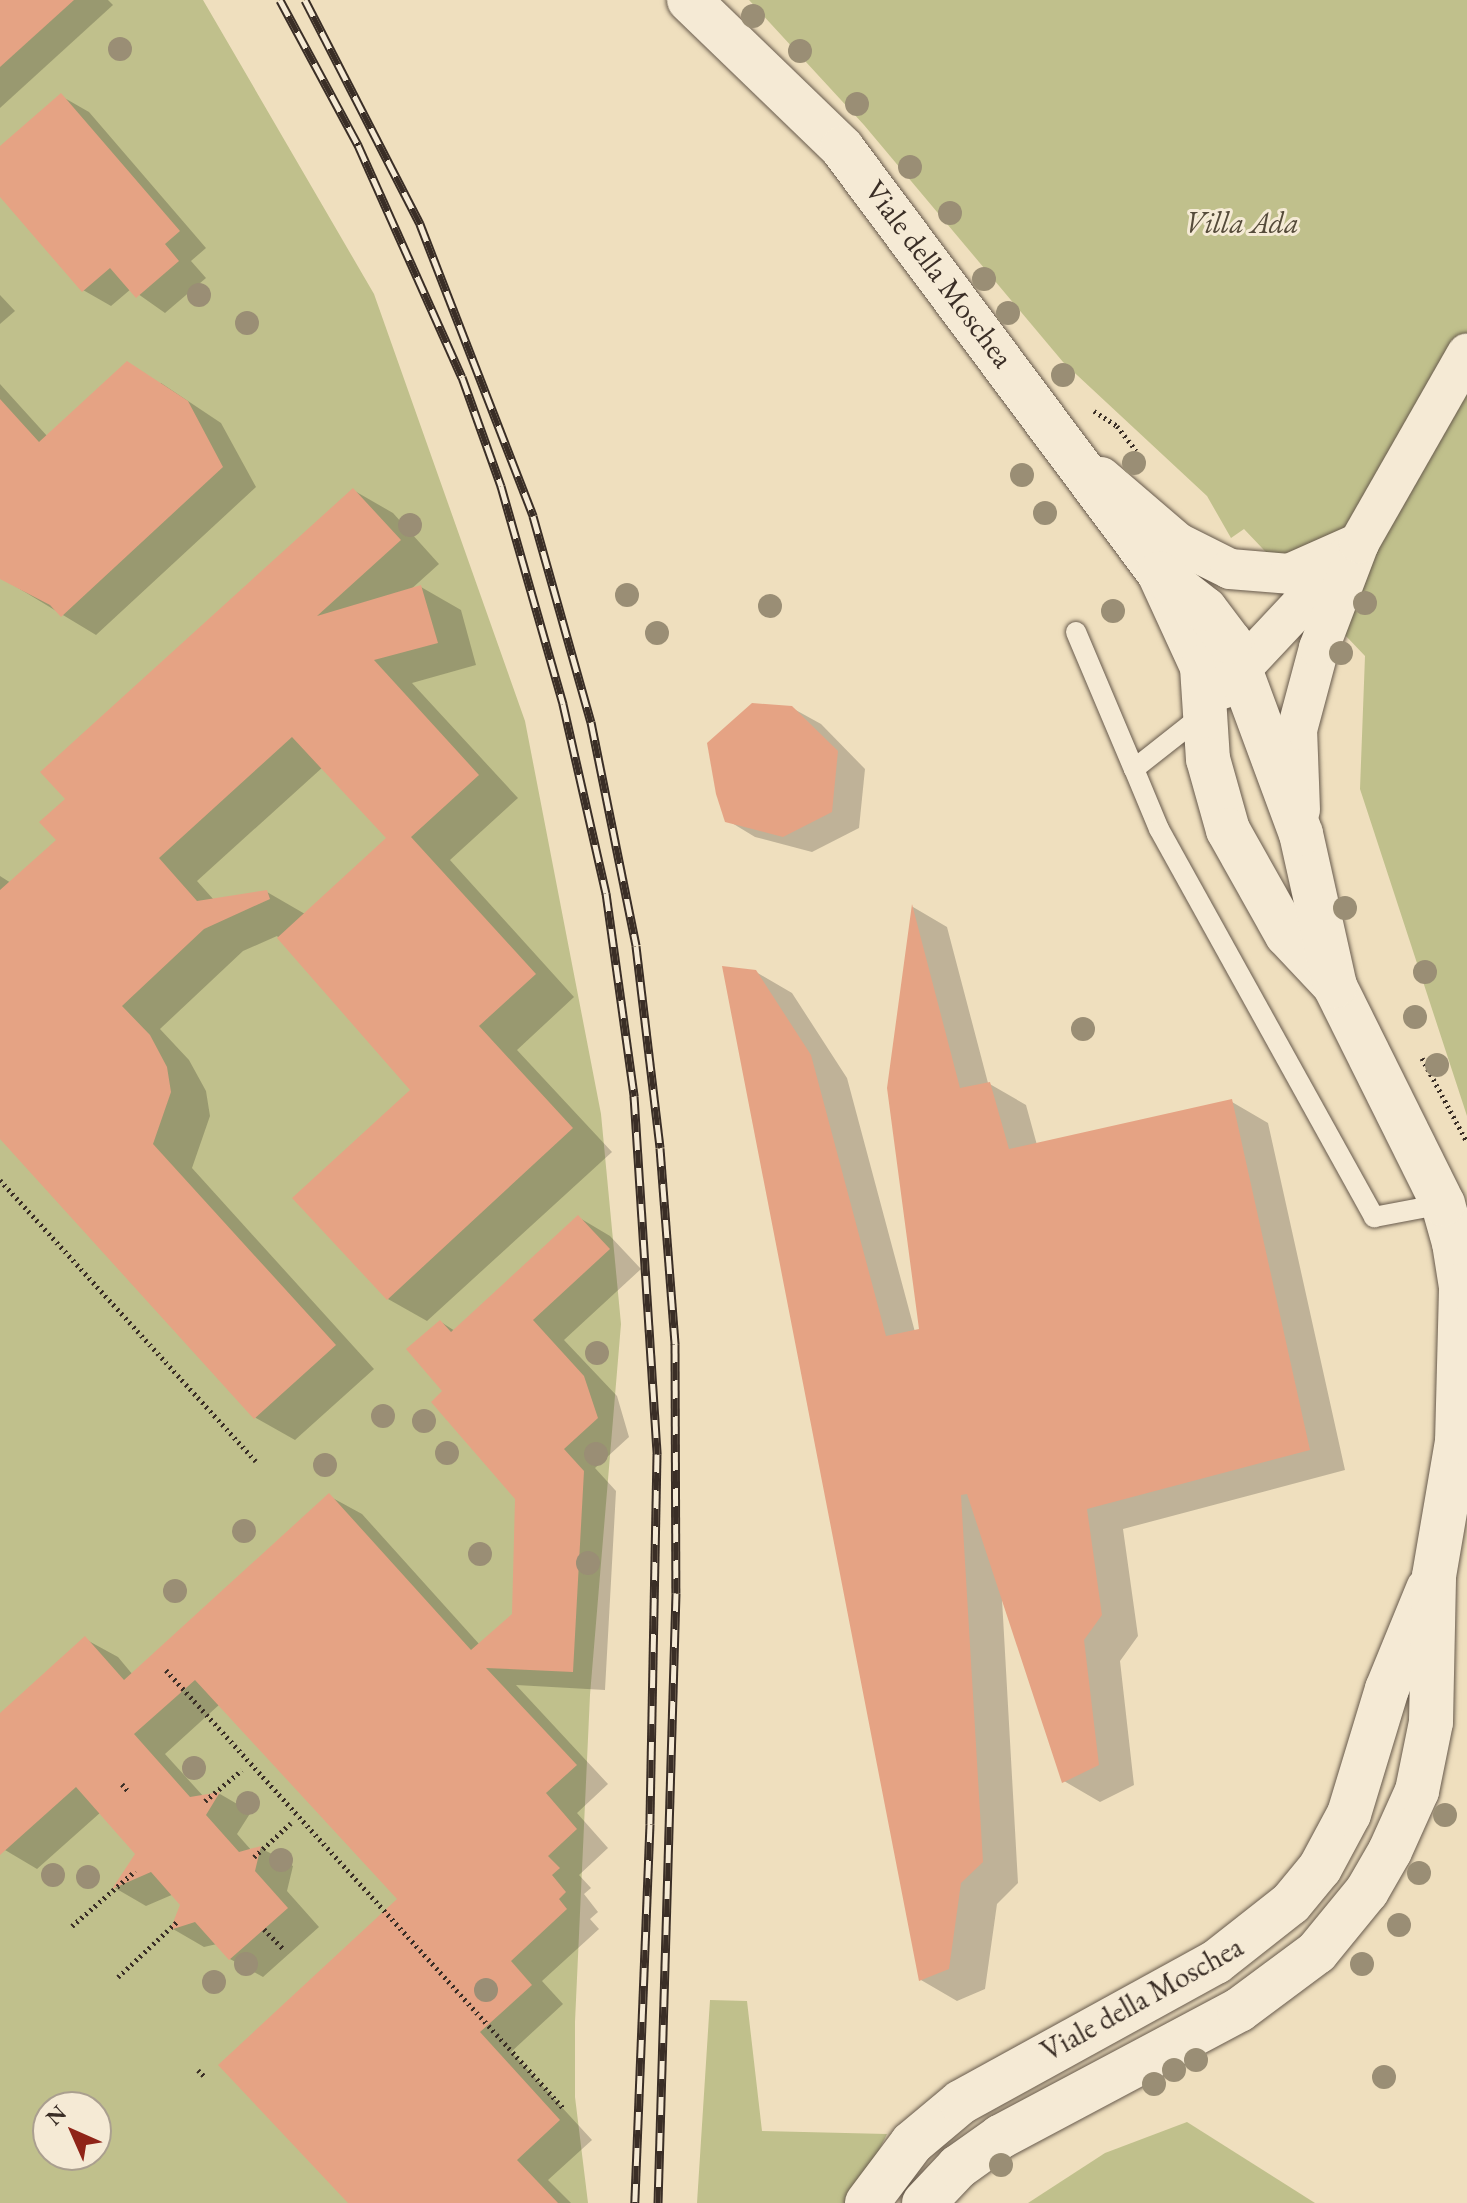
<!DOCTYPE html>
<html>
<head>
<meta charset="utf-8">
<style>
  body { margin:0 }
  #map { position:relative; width:1467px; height:2203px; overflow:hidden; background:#efdfbe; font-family:"EB Garamond",serif }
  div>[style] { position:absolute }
  .green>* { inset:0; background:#c0c08c }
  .shadow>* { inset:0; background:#0003 }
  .building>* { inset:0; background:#e5a384 }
  .path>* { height:5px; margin-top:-2.5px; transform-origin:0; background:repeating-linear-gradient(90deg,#3a2e26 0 2px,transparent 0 6px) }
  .roads { filter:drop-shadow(0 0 2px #675a4c) drop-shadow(0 0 2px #675a4c) }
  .lane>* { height:20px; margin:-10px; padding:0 10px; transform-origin:10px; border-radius:10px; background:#f5ead5 }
  .street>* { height:40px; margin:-20px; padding:0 20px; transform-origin:20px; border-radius:20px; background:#f5ead5 }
  .secondary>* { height:44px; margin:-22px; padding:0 22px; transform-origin:22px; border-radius:22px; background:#f5ead5 }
  .rail>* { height:9px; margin-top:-4.5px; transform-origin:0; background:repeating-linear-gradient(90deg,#f5ead5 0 18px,#3a2e26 0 36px); box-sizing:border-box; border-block:2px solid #3a2e26 }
  .trees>* { width:24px; height:24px; margin:-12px; border-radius:50%; background:#9a8e75 }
  span { translate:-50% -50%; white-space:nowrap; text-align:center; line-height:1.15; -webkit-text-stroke:6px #f5ead5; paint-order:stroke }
  .park-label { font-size:30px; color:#554b3a; font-style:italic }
  .street-label { font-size:30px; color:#3a2e26 }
  .north { position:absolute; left:32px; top:2091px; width:80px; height:80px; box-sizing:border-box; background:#f5ead5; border:2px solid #aa9f8f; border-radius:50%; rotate:315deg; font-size:22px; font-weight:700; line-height:32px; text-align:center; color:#3a2e26 }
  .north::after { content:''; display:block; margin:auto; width:28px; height:36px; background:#8f2418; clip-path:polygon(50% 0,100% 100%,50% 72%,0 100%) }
</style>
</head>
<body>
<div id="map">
  <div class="green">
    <i style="clip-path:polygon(evenodd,0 0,203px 0,374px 294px,525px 721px,601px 1114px,621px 1324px,590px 1695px,575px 2022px,575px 2097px,588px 2203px,0 2203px,0 0,48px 2107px,96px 2107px,96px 2155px,48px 2155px,48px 2107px)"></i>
    <i style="clip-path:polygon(749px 0,1467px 0,1467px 1116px,1360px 789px,1365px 656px,1244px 529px,1231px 538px,1207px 496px,1063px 362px,864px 125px)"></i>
    <i style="clip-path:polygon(710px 2000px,747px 2001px,762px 2131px,887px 2134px,853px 2203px,697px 2203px)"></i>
    <i style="clip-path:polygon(1187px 2122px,1315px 2203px,1028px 2203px,1105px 2153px)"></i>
  </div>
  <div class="shadow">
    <i style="clip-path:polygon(0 0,108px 0,113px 5px,0 108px)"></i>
    <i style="clip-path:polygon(61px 96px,89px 112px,206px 248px,191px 261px,206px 278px,165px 313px,131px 289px,111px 306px,83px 290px,0 194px,0 148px)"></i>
    <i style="clip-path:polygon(0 295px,15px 311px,0 324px)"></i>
    <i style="clip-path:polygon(161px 383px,221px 423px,256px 487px,96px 635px,0 577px,0 384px,48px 437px)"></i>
    <i style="clip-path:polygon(evenodd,353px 490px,393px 513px,439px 564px,409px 591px,421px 587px,461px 610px,476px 665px,412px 683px,518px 798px,450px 860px,574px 997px,517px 1050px,612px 1152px,427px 1321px,388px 1299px,413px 1090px,277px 936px,243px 951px,160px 1029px,189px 1060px,206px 1091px,210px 1116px,192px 1168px,374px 1369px,295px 1440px,256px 1418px,0 1136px,0 876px,11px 883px,59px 840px,67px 799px,353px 490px,323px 767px,388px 838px,305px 914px,267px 892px,214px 900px,197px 881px,323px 767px)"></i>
    <i style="clip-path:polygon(792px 708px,821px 724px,865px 769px,859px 828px,812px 852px,755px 837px,727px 820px)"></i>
    <i style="clip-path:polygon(913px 907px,947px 927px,988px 1083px,1026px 1105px,1037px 1145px,1232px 1102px,1268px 1123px,1345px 1470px,1123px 1529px,1138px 1636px,1120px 1661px,1134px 1785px,1100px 1802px,1064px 1781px,1002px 1599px,1018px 1883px,997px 1904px,985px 1989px,957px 2001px,921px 1980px,756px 972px,792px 993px,847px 1078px,915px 1332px,922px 1331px)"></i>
    <i style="clip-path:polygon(578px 1217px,610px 1236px,641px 1269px,564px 1340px,617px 1396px,629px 1437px,595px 1468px,616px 1491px,605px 1690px,516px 1685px,608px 1784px,577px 1813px,608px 1848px,579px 1875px,591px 1888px,584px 1894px,598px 1912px,590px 1919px,599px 1929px,542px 1981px,563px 2004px,511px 2052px,592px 2140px,548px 2180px,571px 2203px,350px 2203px,400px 1900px,220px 1704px,165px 1754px,204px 1797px,220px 1794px,251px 1812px,237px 1834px,252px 1851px,261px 1848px,293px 1866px,287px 1891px,319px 1927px,263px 1977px,230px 1959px,217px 1944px,204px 1947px,173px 1929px,182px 1905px,174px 1894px,146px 1906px,115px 1888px,138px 1853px,101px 1812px,37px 1869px,5px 1850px,0 1845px,0 1716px,85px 1639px,118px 1657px,133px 1675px,329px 1496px,362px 1514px,480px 1645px,514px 1615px,517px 1498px,445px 1391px,441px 1322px,455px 1331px)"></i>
  </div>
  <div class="building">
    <i style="clip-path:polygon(0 0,74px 0,0 67px)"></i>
    <i style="clip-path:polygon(61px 93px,180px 231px,165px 244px,179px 261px,136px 298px,110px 268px,82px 292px,0 197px,0 146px)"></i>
    <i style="clip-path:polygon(127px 361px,188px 401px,223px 467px,61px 617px,50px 605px,0 579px,0 399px,39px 442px)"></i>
    <i style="clip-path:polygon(353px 488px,401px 540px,317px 616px,421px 585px,438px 643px,374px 660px,479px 775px,411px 837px,536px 974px,479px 1026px,573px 1128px,387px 1300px,292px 1198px,410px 1090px,277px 938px,386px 838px,292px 737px,159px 858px,197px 901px,267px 890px,270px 899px,204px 929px,122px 1006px,150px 1035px,167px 1067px,171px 1092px,153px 1144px,336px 1345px,254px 1419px,0 1139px,0 890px,56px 840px,39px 822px,65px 799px,40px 772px)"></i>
    <i style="clip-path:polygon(752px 703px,792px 706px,838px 751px,832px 812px,783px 837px,725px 822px,716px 794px,707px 743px)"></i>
    <i style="clip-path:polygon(912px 904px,960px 1088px,990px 1082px,1009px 1149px,1232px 1099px,1310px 1450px,1087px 1509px,1102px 1615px,1084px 1640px,1099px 1765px,1062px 1783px,967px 1494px,961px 1495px,983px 1862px,961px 1883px,949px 1969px,919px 1981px,722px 966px,756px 970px,811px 1055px,886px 1336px,919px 1329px,887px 1088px)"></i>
    <i style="clip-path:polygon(578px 1215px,610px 1249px,533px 1320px,584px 1376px,598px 1418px,564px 1449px,584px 1471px,573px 1672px,486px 1668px,577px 1765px,546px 1793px,577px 1829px,548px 1856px,560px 1868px,552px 1875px,566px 1892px,559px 1899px,567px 1909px,511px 1961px,532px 1985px,480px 2032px,560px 2120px,517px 2160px,558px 2203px,348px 2203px,218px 2065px,397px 1899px,195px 1680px,134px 1734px,190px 1797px,220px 1792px,206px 1815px,239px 1852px,261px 1846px,255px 1871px,288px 1908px,229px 1960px,195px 1922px,170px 1930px,180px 1905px,151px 1872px,112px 1889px,135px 1854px,76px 1787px,0 1855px,0 1713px,85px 1636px,124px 1680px,329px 1493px,471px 1650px,512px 1614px,515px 1499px,431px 1402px,442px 1391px,406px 1349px,440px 1320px,451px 1332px)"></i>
  </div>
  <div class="path">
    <i style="left:1094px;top:411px;width:27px;rotate:33deg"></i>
    <i style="left:1117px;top:426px;width:31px;rotate:52deg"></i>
    <i style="left:1422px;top:1058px;width:95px;rotate:61.8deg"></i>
    <i style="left:0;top:1180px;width:380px;rotate:47.7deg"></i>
    <i style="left:166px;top:1670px;width:593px;rotate:47.8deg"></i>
    <i style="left:122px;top:1784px;width:9px;rotate:49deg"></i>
    <i style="left:205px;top:1801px;width:48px;rotate:-40deg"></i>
    <i style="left:254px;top:1857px;width:50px;rotate:-42.6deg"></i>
    <i style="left:72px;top:1926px;width:84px;rotate:-41.1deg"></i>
    <i style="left:264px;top:1929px;width:29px;rotate:46deg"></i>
    <i style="left:118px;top:1977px;width:83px;rotate:-43.1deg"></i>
    <i style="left:198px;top:2070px;width:10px;rotate:45deg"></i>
  </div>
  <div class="roads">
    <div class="lane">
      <i style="left:1076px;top:632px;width:149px;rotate:67.1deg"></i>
      <i style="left:1134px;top:769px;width:89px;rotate:-38.2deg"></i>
      <i style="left:1134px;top:769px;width:65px;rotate:67.4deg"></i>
      <i style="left:1159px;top:829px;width:444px;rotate:61deg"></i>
      <i style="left:1374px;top:1217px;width:70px;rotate:-10.7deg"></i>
    </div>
    <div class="street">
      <i style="left:1101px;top:477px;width:101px;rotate:40.6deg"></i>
      <i style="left:1178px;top:543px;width:58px;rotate:26.6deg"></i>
      <i style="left:1230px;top:569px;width:59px;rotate:4.8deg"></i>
      <i style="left:1289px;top:574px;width:77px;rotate:-23.9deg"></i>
      <i style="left:1222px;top:689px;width:180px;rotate:-46.8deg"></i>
      <i style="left:1300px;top:810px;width:80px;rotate:-92.1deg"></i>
      <i style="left:1297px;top:730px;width:85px;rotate:-75deg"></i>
      <i style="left:1319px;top:648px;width:112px;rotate:-69.1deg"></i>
      <i style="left:1359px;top:543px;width:218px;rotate:-60.3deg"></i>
    </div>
    <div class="secondary">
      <i style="left:689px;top:0;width:213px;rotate:44deg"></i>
      <i style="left:842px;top:148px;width:530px;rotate:53.28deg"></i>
      <i style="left:1159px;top:573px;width:103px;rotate:65.4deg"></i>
      <i style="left:1202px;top:667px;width:92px;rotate:86.3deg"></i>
      <i style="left:1208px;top:759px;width:74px;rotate:74.3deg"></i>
      <i style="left:1228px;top:830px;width:120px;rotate:60.7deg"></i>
      <i style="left:1287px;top:935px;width:70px;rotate:46.7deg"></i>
      <i style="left:867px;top:2203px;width:75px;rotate:-53.1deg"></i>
      <i style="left:912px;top:2143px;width:64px;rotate:-39.9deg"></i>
      <i style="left:961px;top:2102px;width:291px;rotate:-28.8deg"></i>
      <i style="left:1216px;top:1962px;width:95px;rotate:-38.2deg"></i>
      <i style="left:1291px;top:1903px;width:45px;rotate:-50.4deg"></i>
      <i style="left:1320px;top:1868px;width:61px;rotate:-61.8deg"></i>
      <i style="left:1349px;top:1814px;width:131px;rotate:-73.1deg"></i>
      <i style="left:1387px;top:1689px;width:108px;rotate:-67.7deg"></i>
      <i style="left:924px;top:2203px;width:50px;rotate:-46.6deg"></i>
      <i style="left:958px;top:2167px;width:52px;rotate:-35.5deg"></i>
      <i style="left:1000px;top:2137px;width:271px;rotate:-28deg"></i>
      <i style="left:1239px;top:2010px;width:97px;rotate:-36.6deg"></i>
      <i style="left:1317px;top:1952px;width:79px;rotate:-50.7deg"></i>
      <i style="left:1367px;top:1891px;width:46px;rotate:-60.1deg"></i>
      <i style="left:1390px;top:1851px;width:66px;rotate:-65.8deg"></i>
      <i style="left:1417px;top:1791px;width:70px;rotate:-78.5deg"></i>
      <i style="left:1431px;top:1722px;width:146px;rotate:-88.8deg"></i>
      <i style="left:1434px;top:1576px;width:136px;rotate:-80.3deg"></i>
      <i style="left:1457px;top:1442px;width:155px;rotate:-88.5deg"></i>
      <i style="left:1461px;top:1287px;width:45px;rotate:-99deg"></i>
      <i style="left:1454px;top:1243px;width:41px;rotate:-105.8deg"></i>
      <i style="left:1443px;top:1204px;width:243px;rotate:-116.4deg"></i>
      <i style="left:1335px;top:986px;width:156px;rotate:-102.6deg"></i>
      <i style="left:1301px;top:834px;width:205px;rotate:-110.3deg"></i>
      <i style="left:1230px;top:642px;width:41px;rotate:-127.1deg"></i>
      <i style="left:1205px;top:609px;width:58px;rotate:-142deg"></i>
    </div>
  </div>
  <div class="rail">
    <i style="left:280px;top:0;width:165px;rotate:61.7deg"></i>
    <i style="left:358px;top:145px;width:254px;rotate:65.9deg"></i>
    <i style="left:462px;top:377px;width:116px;rotate:70.3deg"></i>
    <i style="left:501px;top:486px;width:227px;rotate:74.1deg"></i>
    <i style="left:563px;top:704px;width:194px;rotate:77.2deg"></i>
    <i style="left:606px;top:893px;width:205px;rotate:82.1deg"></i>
    <i style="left:634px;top:1096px;width:359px;rotate:86.3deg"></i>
    <i style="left:657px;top:1454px;width:370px;rotate:91.1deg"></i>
    <i style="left:650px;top:1824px;width:379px;rotate:92.3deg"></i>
    <i style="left:305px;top:0;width:252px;rotate:62.8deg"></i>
    <i style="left:420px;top:224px;width:313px;rotate:68.8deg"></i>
    <i style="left:533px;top:516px;width:214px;rotate:74.3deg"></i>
    <i style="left:591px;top:722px;width:228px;rotate:78.6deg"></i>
    <i style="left:636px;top:946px;width:203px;rotate:83.2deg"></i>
    <i style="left:660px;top:1148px;width:197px;rotate:85.6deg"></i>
    <i style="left:675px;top:1344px;width:249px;rotate:89.8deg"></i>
    <i style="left:676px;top:1593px;width:610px;rotate:91.69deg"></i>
  </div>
  <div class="trees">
    <i style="left:753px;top:16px"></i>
    <i style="left:120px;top:49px"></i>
    <i style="left:800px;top:51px"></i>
    <i style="left:857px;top:104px"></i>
    <i style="left:910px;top:167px"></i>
    <i style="left:950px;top:213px"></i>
    <i style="left:984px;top:279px"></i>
    <i style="left:199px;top:295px"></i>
    <i style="left:1008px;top:313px"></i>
    <i style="left:247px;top:323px"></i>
    <i style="left:1063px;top:375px"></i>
    <i style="left:1134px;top:463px"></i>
    <i style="left:1022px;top:475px"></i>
    <i style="left:1045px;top:513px"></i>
    <i style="left:410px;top:525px"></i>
    <i style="left:627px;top:595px"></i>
    <i style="left:1365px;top:603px"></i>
    <i style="left:770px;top:606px"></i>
    <i style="left:1113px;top:611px"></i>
    <i style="left:657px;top:633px"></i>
    <i style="left:1341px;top:653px"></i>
    <i style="left:1345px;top:908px"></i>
    <i style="left:1425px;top:972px"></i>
    <i style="left:1415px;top:1017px"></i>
    <i style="left:1083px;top:1029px"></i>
    <i style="left:1437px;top:1065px"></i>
    <i style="left:597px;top:1353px"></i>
    <i style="left:383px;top:1416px"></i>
    <i style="left:424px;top:1421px"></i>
    <i style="left:447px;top:1453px"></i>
    <i style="left:596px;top:1454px"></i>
    <i style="left:325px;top:1465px"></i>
    <i style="left:244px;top:1531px"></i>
    <i style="left:480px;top:1554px"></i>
    <i style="left:588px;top:1563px"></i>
    <i style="left:175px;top:1591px"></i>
    <i style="left:194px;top:1768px"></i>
    <i style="left:248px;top:1803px"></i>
    <i style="left:1445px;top:1815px"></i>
    <i style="left:281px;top:1860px"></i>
    <i style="left:1419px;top:1873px"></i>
    <i style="left:53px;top:1875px"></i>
    <i style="left:88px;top:1877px"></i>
    <i style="left:1399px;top:1925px"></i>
    <i style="left:246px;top:1964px"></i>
    <i style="left:1362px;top:1964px"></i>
    <i style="left:214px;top:1982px"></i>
    <i style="left:486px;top:1990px"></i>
    <i style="left:1196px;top:2060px"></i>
    <i style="left:1174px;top:2070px"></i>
    <i style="left:1384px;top:2077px"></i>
    <i style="left:1154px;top:2084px"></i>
    <i style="left:1001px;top:2165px"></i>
  </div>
  <div class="park-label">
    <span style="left:1242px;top:223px">Villa Ada</span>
  </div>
  <div class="street-label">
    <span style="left:939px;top:274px;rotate:53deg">Viale della Moschea</span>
    <span style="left:1142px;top:1999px;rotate:-29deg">Viale della Moschea</span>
  </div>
  <div class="north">N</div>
</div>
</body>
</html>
